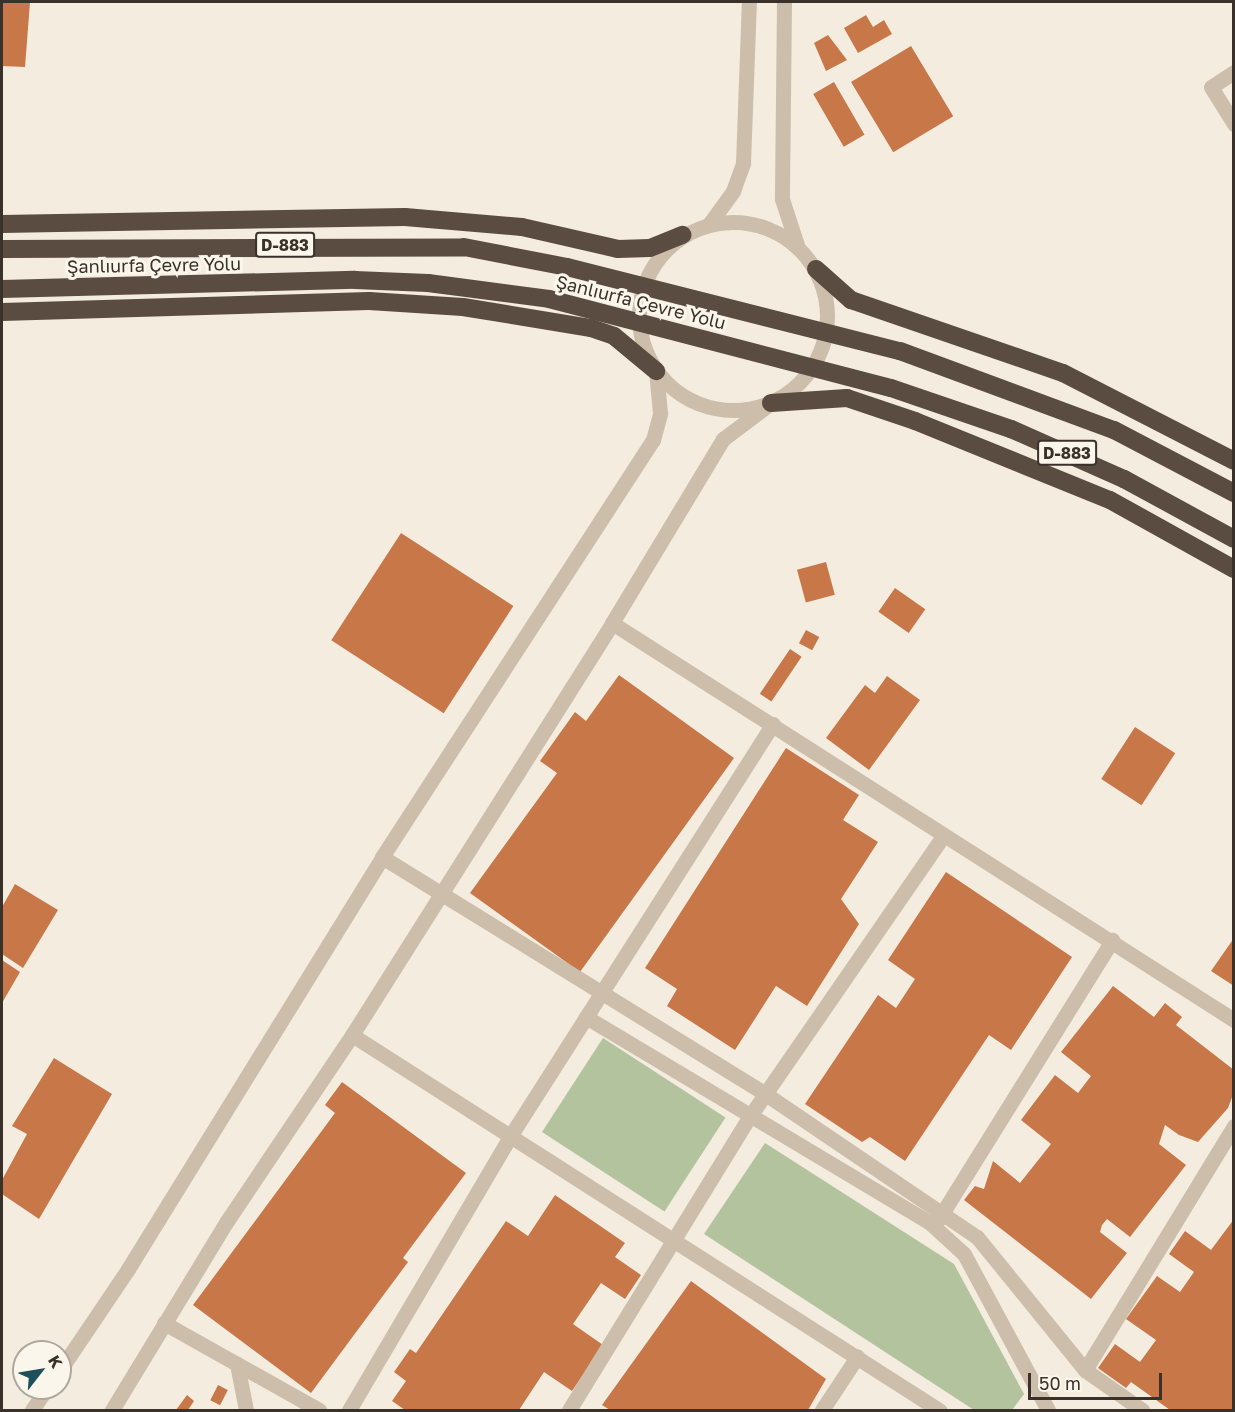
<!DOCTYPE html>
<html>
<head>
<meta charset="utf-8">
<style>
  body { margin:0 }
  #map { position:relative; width:1235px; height:1412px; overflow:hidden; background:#f3ecdf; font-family:"Golos Text",sans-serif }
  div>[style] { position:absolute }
  .green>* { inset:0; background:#b2c39e; transform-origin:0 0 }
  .building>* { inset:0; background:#c87749; transform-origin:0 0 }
  .minor>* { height:15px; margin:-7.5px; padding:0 7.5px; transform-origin:7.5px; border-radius:7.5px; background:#ccbeaa }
  .minor>.ring { margin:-7.5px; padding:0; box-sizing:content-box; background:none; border:15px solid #ccbeaa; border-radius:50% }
  .highway>* { height:18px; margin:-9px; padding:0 9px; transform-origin:9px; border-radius:9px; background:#5b4c41 }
  .highway-bridge>* { height:18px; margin:-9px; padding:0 9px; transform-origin:9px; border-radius:9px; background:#5b4c41 }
  span { translate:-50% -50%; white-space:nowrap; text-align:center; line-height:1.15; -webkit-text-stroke:6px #fbf6ec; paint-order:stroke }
  .shield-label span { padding:2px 4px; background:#fbf6ec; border:2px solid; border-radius:4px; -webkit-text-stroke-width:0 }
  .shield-label { font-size:16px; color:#3a312a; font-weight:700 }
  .street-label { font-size:18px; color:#3a312a }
  .frame { position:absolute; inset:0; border:3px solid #3a312a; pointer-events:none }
  .north { position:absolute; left:12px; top:1340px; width:60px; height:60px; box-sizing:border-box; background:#fbf6ec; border:2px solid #aea79e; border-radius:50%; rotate:59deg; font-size:16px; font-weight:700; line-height:24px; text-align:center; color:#3a312a }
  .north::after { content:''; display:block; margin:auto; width:21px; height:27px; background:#1e505c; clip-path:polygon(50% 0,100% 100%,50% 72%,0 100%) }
  .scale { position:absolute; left:1028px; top:1373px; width:134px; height:27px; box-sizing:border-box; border:3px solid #3a312a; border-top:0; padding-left:8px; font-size:18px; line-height:21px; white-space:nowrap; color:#3a312a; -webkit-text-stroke:4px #fbf6ec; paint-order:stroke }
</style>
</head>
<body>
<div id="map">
  <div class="green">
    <i style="left:603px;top:1038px;width:146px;height:112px;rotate:33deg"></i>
    <i style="clip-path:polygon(765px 1143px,954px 1264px,1024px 1394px,1012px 1410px,974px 1410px,704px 1234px)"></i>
  </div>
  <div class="building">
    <i style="clip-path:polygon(2px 2px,30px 2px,25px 67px,2px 66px)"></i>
    <i style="clip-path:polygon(866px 15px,873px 27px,884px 20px,892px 34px,858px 53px,844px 28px)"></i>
    <i style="clip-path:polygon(828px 35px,847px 60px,826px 71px,814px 43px)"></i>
    <i style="left:911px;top:46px;width:82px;height:70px;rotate:59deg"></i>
    <i style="left:834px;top:82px;width:61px;height:24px;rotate:60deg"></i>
    <i style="left:401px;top:533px;width:134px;height:128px;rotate:33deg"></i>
    <i style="left:826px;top:562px;width:34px;height:30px;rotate:75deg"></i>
    <i style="left:895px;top:588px;width:37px;height:29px;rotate:35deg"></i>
    <i style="left:806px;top:630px;width:15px;height:15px;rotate:28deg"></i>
    <i style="left:790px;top:649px;width:14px;height:54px;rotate:34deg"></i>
    <i style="clip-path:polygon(619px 675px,734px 758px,580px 972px,470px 893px,557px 773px,540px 761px,575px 712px,586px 721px)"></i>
    <i style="clip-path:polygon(887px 676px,920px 700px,869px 770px,826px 738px,865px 685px,875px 693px)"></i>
    <i style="left:1135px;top:727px;width:48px;height:62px;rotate:33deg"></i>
    <i style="clip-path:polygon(786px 748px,859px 795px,843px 820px,878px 842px,841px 899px,859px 924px,807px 1006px,776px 986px,735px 1050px,667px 1006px,677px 989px,645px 968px)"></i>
    <i style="clip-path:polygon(946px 872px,1072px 957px,1011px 1050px,989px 1035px,905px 1161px,870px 1137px,862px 1142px,805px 1104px,878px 995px,896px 1008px,915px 979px,888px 960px)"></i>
    <i style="clip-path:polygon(15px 884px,58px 910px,23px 968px,2px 954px,2px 907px)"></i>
    <i style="clip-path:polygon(1234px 938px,1234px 986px,1211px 971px)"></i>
    <i style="clip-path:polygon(2px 960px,20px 972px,2px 1003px)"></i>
    <i style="clip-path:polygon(1113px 986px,1154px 1017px,1165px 1003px,1182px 1017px,1176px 1025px,1234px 1070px,1234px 1092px,1228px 1108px,1198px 1142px,1179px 1135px,1165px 1125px,1159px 1144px,1186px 1165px,1130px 1237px,1107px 1219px,1102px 1225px,1100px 1232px,1127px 1253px,1091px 1299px,964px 1200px,975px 1186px,984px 1189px,993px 1161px,1020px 1183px,1051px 1144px,1021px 1120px,1055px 1075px,1078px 1093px,1091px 1076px,1061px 1052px)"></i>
    <i style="clip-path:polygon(54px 1058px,112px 1094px,39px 1219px,2px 1194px,2px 1180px,27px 1134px,12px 1126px)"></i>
    <i style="clip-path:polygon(342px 1082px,466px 1173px,403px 1258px,408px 1262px,311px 1393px,193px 1305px,335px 1113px,325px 1105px)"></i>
    <i style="clip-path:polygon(555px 1195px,625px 1243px,615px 1257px,641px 1275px,625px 1299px,601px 1283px,573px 1324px,603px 1345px,572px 1391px,544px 1372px,519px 1410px,405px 1410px,392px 1401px,406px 1381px,394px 1372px,410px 1349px,416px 1353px,506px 1221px,528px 1236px)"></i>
    <i style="clip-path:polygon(1234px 1219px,1234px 1410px,1170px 1410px,1131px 1382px,1126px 1388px,1098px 1368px,1115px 1344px,1140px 1362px,1156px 1340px,1126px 1319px,1157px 1276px,1180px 1292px,1194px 1272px,1169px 1254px,1185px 1231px,1211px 1250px)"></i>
    <i style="clip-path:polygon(691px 1281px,826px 1379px,808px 1410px,610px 1410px,602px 1405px)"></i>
    <i style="left:218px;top:1385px;width:11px;height:17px;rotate:27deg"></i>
    <i style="clip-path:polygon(187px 1395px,194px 1401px,188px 1410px,176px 1410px)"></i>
  </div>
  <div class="minor">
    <i style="left:784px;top:2px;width:197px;rotate:90.6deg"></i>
    <i style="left:782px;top:199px;width:48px;rotate:71.9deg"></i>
    <i style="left:1234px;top:72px;width:27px;rotate:147deg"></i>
    <i style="left:1211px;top:87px;width:44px;rotate:58.1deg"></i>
    <i class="ring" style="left:639px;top:222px;width:173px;height:173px"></i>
    <i style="left:710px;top:223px;width:39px;rotate:-54deg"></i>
    <i style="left:733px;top:191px;width:30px;rotate:-70deg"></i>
    <i style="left:743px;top:163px;width:161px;rotate:-87.9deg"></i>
    <i style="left:612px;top:623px;width:738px;rotate:32.55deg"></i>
    <i style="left:382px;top:857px;width:453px;rotate:31.7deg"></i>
    <i style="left:767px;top:1095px;width:254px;rotate:34.1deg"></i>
    <i style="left:977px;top:1237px;width:171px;rotate:50.9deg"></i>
    <i style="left:1085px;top:1370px;width:70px;rotate:35.1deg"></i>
    <i style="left:586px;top:1017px;width:400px;rotate:30.9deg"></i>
    <i style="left:929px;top:1222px;width:47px;rotate:42.4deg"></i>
    <i style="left:964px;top:1254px;width:177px;rotate:61.7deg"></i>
    <i style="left:352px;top:1035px;width:697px;rotate:32.57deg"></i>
    <i style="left:938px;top:1220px;width:330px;rotate:-58.1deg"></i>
    <i style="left:164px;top:1323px;width:178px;rotate:29.3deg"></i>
    <i style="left:237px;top:1364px;width:47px;rotate:78.9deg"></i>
    <i style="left:60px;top:1370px;width:122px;rotate:-56deg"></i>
    <i style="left:128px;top:1269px;width:484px;rotate:-58.3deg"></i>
    <i style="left:382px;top:857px;width:497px;rotate:-57deg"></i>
    <i style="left:653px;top:440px;width:28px;rotate:-75deg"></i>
    <i style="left:660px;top:413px;width:42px;rotate:-95.4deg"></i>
    <i style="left:1085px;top:1370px;width:286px;rotate:-58.6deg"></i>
    <i style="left:32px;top:1410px;width:27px;rotate:-56deg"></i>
    <i style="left:112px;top:1410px;width:221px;rotate:-58.7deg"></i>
    <i style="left:227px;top:1221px;width:224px;rotate:-56.1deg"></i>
    <i style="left:352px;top:1035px;width:487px;rotate:-57.7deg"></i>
    <i style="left:612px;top:623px;width:215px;rotate:-58.9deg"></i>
    <i style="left:723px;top:439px;width:60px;rotate:-36.9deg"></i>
    <i style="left:349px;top:1410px;width:316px;rotate:-59.5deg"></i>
    <i style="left:509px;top:1138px;width:491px;rotate:-57.5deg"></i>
    <i style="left:569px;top:1410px;width:345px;rotate:-58.4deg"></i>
    <i style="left:750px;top:1116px;width:341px;rotate:-55.4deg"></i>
    <i style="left:822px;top:1410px;width:64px;rotate:-56.6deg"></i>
  </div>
  <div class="highway">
    <i style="left:2px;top:224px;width:403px;rotate:-1deg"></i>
    <i style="left:405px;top:217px;width:117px;rotate:4.9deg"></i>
    <i style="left:522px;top:227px;width:98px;rotate:12.9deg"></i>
    <i style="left:618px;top:249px;width:32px;rotate:-2deg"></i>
    <i style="left:650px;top:248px;width:35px;rotate:-22deg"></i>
    <i style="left:2px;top:249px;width:462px;rotate:-0.2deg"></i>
    <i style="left:464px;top:247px;width:105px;rotate:11deg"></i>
    <i style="left:816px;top:269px;width:47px;rotate:41.5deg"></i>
    <i style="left:851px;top:300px;width:224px;rotate:19deg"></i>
    <i style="left:1063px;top:373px;width:192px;rotate:27.2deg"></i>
    <i style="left:2px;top:289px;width:353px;rotate:-1.5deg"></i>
    <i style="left:355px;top:280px;width:73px;rotate:2.4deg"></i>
    <i style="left:428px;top:283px;width:122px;rotate:7.5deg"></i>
    <i style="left:2px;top:312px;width:367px;rotate:-1.7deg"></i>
    <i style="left:369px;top:301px;width:94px;rotate:3.7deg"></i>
    <i style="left:463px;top:307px;width:130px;rotate:9.3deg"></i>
    <i style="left:591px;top:328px;width:24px;rotate:19deg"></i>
    <i style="left:614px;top:336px;width:55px;rotate:39.8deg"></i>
    <i style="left:900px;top:351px;width:228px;rotate:20.3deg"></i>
    <i style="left:1114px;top:430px;width:136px;rotate:27.7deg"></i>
    <i style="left:891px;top:388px;width:127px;rotate:18.9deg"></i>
    <i style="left:1011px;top:429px;width:124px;rotate:23.9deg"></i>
    <i style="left:1124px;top:479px;width:125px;rotate:28.6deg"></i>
    <i style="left:771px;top:403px;width:76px;rotate:-3.8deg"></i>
    <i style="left:847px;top:398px;width:72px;rotate:18.7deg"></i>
    <i style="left:915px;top:421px;width:210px;rotate:22.1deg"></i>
    <i style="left:1110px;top:500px;width:142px;rotate:29.1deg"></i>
  </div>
  <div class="highway-bridge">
    <i style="left:567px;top:267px;width:343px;rotate:14.2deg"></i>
    <i style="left:549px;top:299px;width:353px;rotate:14.6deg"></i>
  </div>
  <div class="shield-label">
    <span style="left:285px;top:245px">D-883</span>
    <span style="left:1067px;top:453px">D-883</span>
  </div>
  <div class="street-label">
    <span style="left:154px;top:265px;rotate:-1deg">Şanlıurfa Çevre Yolu</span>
    <span style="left:641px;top:302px;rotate:14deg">Şanlıurfa Çevre Yolu</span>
  </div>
  <div class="frame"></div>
  <div class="north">K</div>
  <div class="scale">50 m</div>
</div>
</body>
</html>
